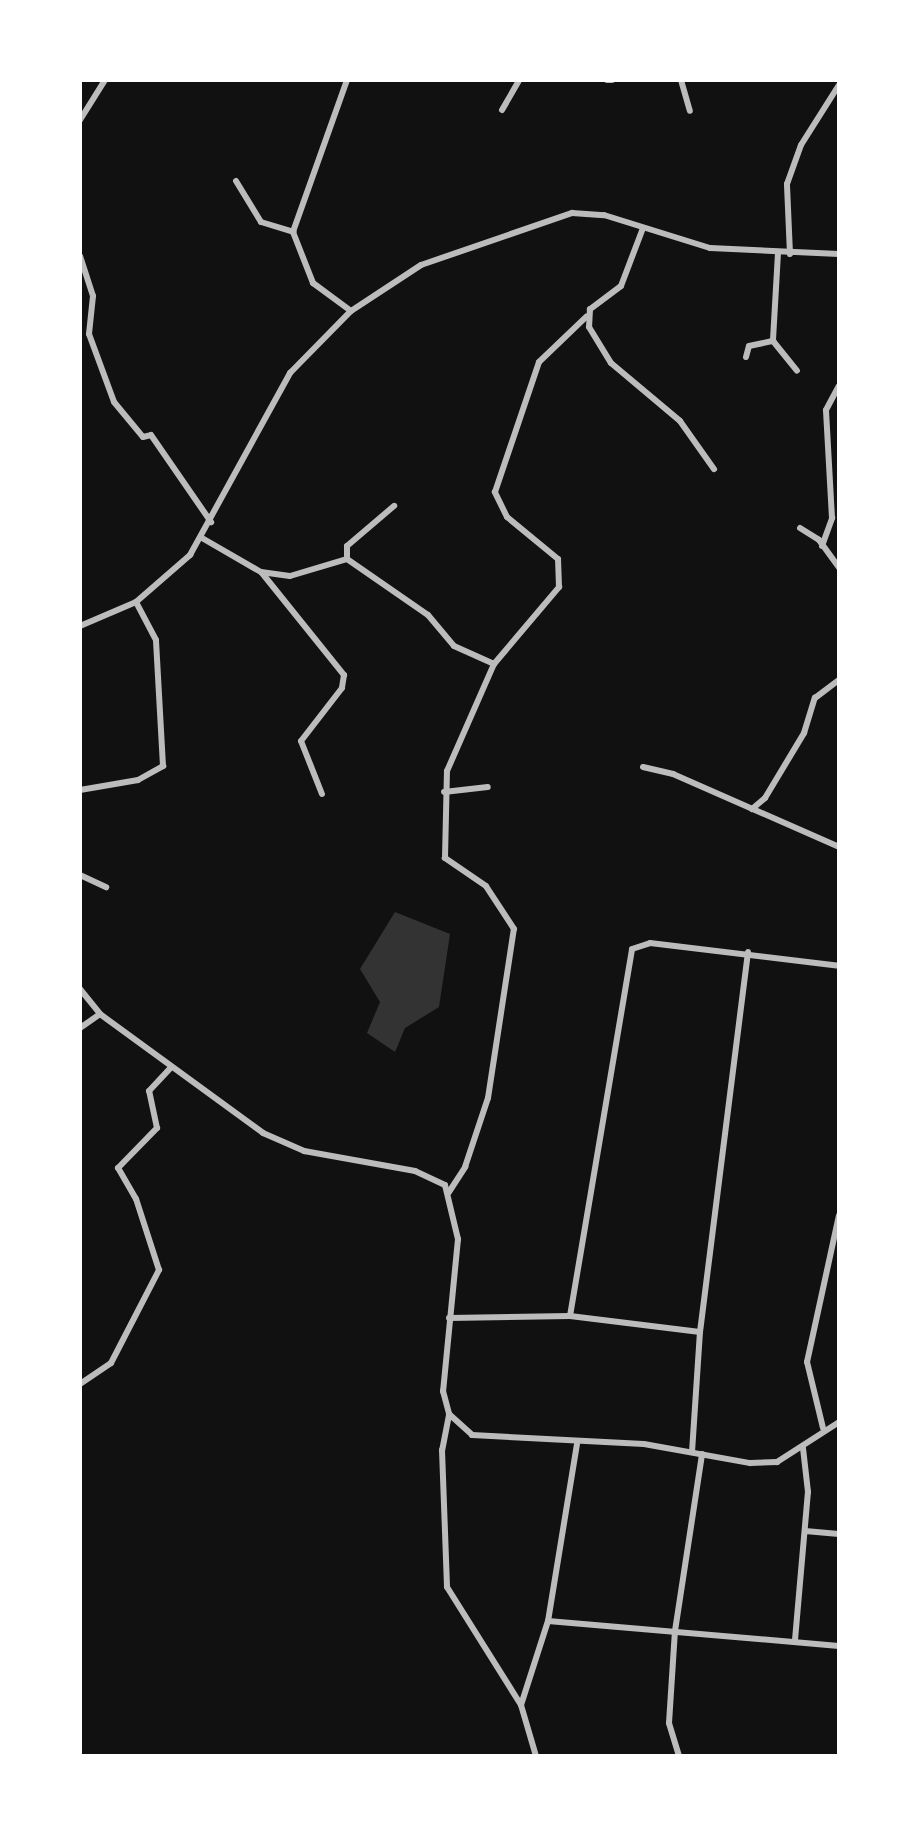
<!DOCTYPE html>
<html>
<head>
<meta charset="utf-8">
<style>
  body { margin:0 }
  #map { position:relative; width:919px; height:1836px; overflow:hidden; background:#111; font-family:Cabin,sans-serif }
  div>[style] { position:absolute }
  .water>* { inset:0; background:#333 }
  .minor>* { height:6px; margin:-3px; padding:0 3px; transform-origin:3px; border-radius:3px; background:#bcbcbc }
  span { translate:-50% -50%; white-space:nowrap; text-align:center; line-height:1.15; -webkit-text-stroke:10px #fff; paint-order:stroke }
  .frame { position:absolute; inset:0; border:82px solid #fff; pointer-events:none }
</style>
</head>
<body>
<div id="map">
  <div class="water">
    <i style="clip-path:polygon(395px 912px,450px 934px,439px 1007px,405px 1028px,395px 1052px,367px 1033px,380px 1002px,360px 969px)"></i>
  </div>
  <div class="minor">
    <i style="left:347px;top:80px;width:161px;rotate:109.6deg"></i>
    <i style="left:293px;top:232px;width:55px;rotate:68.6deg"></i>
    <i style="left:313px;top:283px;width:47px;rotate:36.4deg"></i>
    <i style="left:607px;top:80px;width:5px"></i>
    <i style="left:681px;top:80px;width:32px;rotate:74deg"></i>
    <i style="left:502px;top:110px;width:34px;rotate:-60deg"></i>
    <i style="left:80px;top:120px;width:47px;rotate:-58deg"></i>
    <i style="left:236px;top:181px;width:48px;rotate:58.6deg"></i>
    <i style="left:261px;top:222px;width:34px;rotate:17deg"></i>
    <i style="left:643px;top:228px;width:62px;rotate:110.8deg"></i>
    <i style="left:621px;top:286px;width:39px;rotate:143deg"></i>
    <i style="left:590px;top:309px;width:18px;rotate:93deg"></i>
    <i style="left:589px;top:327px;width:42px;rotate:58.6deg"></i>
    <i style="left:611px;top:363px;width:90px;rotate:40deg"></i>
    <i style="left:680px;top:421px;width:59px;rotate:54.7deg"></i>
    <i style="left:778px;top:253px;width:88px;rotate:93.3deg"></i>
    <i style="left:773px;top:341px;width:38px;rotate:51deg"></i>
    <i style="left:790px;top:254px;width:70px;rotate:-92.5deg"></i>
    <i style="left:787px;top:184px;width:41px;rotate:-70.3deg"></i>
    <i style="left:801px;top:145px;width:71px;rotate:-57.7deg"></i>
    <i style="left:80px;top:256px;width:42px;rotate:72deg"></i>
    <i style="left:93px;top:296px;width:38px;rotate:96deg"></i>
    <i style="left:89px;top:334px;width:72px;rotate:69.8deg"></i>
    <i style="left:114px;top:402px;width:45px;rotate:50.4deg"></i>
    <i style="left:143px;top:437px;width:8px;rotate:-14deg"></i>
    <i style="left:151px;top:435px;width:106px;rotate:55.4deg"></i>
    <i style="left:746px;top:357px;width:11px;rotate:-75deg"></i>
    <i style="left:749px;top:346px;width:25px;rotate:-12deg"></i>
    <i style="left:800px;top:528px;width:22px;rotate:32deg"></i>
    <i style="left:819px;top:540px;width:34px;rotate:54deg"></i>
    <i style="left:202px;top:538px;width:68px;rotate:30deg"></i>
    <i style="left:261px;top:572px;width:29px;rotate:8deg"></i>
    <i style="left:290px;top:576px;width:59px;rotate:-16.6deg"></i>
    <i style="left:347px;top:559px;width:98px;rotate:34.7deg"></i>
    <i style="left:428px;top:615px;width:40px;rotate:50deg"></i>
    <i style="left:454px;top:646px;width:44px;rotate:24.2deg"></i>
    <i style="left:822px;top:546px;width:30px;rotate:-70deg"></i>
    <i style="left:832px;top:518px;width:108px;rotate:-93.2deg"></i>
    <i style="left:826px;top:410px;width:27px;rotate:-62deg"></i>
    <i style="left:347px;top:559px;width:13px;rotate:-90deg"></i>
    <i style="left:347px;top:546px;width:62px;rotate:-40.4deg"></i>
    <i style="left:262px;top:573px;width:131px;rotate:51.2deg"></i>
    <i style="left:344px;top:675px;width:13px;rotate:99deg"></i>
    <i style="left:342px;top:688px;width:67px;rotate:127.7deg"></i>
    <i style="left:301px;top:741px;width:57px;rotate:68.4deg"></i>
    <i style="left:80px;top:626px;width:61px;rotate:-23.2deg"></i>
    <i style="left:136px;top:602px;width:72px;rotate:-41deg"></i>
    <i style="left:190px;top:555px;width:208px;rotate:-61.2deg"></i>
    <i style="left:290px;top:373px;width:87px;rotate:-45.5deg"></i>
    <i style="left:351px;top:311px;width:84px;rotate:-33.3deg"></i>
    <i style="left:421px;top:265px;width:160px;rotate:-19deg"></i>
    <i style="left:572px;top:213px;width:32px;rotate:4deg"></i>
    <i style="left:604px;top:215px;width:111px;rotate:17.3deg"></i>
    <i style="left:710px;top:248px;width:129px;rotate:2.7deg"></i>
    <i style="left:643px;top:767px;width:31px;rotate:13deg"></i>
    <i style="left:673px;top:774px;width:181px;rotate:23.7deg"></i>
    <i style="left:80px;top:790px;width:59px;rotate:-9.8deg"></i>
    <i style="left:138px;top:780px;width:29px;rotate:-29deg"></i>
    <i style="left:163px;top:766px;width:126px;rotate:-93.2deg"></i>
    <i style="left:156px;top:640px;width:43px;rotate:-117.8deg"></i>
    <i style="left:444px;top:792px;width:44px;rotate:-6.5deg"></i>
    <i style="left:752px;top:809px;width:17px;rotate:-40deg"></i>
    <i style="left:765px;top:798px;width:76px;rotate:-59deg"></i>
    <i style="left:804px;top:733px;width:37px;rotate:-73deg"></i>
    <i style="left:815px;top:698px;width:30px;rotate:-37deg"></i>
    <i style="left:80px;top:875px;width:29px;rotate:25deg"></i>
    <i style="left:80px;top:989px;width:32px;rotate:51deg"></i>
    <i style="left:100px;top:1014px;width:202px;rotate:36.1deg"></i>
    <i style="left:263px;top:1133px;width:45px;rotate:23.7deg"></i>
    <i style="left:304px;top:1151px;width:113px;rotate:10.2deg"></i>
    <i style="left:415px;top:1171px;width:33px;rotate:25deg"></i>
    <i style="left:445px;top:1185px;width:56px;rotate:76.5deg"></i>
    <i style="left:458px;top:1239px;width:153px;rotate:95.6deg"></i>
    <i style="left:443px;top:1391px;width:24px;rotate:75deg"></i>
    <i style="left:449px;top:1414px;width:31px;rotate:42deg"></i>
    <i style="left:472px;top:1435px;width:172px;rotate:3deg"></i>
    <i style="left:644px;top:1444px;width:108px;rotate:10.2deg"></i>
    <i style="left:750px;top:1463px;width:27px;rotate:-2deg"></i>
    <i style="left:777px;top:1462px;width:74px;rotate:-32.8deg"></i>
    <i style="left:80px;top:1028px;width:24px;rotate:-35deg"></i>
    <i style="left:449px;top:1192px;width:30px;rotate:-57deg"></i>
    <i style="left:465px;top:1167px;width:73px;rotate:-71.6deg"></i>
    <i style="left:488px;top:1098px;width:171px;rotate:-81.3deg"></i>
    <i style="left:514px;top:929px;width:51px;rotate:-123.1deg"></i>
    <i style="left:486px;top:886px;width:50px;rotate:-145.7deg"></i>
    <i style="left:445px;top:858px;width:87px;rotate:-88.7deg"></i>
    <i style="left:447px;top:771px;width:117px;rotate:-66.3deg"></i>
    <i style="left:494px;top:664px;width:101px;rotate:-49.8deg"></i>
    <i style="left:559px;top:587px;width:28px;rotate:-92deg"></i>
    <i style="left:558px;top:559px;width:66px;rotate:-140.5deg"></i>
    <i style="left:507px;top:517px;width:28px;rotate:-116deg"></i>
    <i style="left:495px;top:492px;width:137px;rotate:-71.3deg"></i>
    <i style="left:539px;top:362px;width:66px;rotate:-43.8deg"></i>
    <i style="left:570px;top:1316px;width:372px;rotate:-80.4deg"></i>
    <i style="left:632px;top:949px;width:19px;rotate:-18deg"></i>
    <i style="left:650px;top:943px;width:190px;rotate:6.9deg"></i>
    <i style="left:449px;top:1318px;width:121px;rotate:-0.9deg"></i>
    <i style="left:570px;top:1316px;width:131px;rotate:7deg"></i>
    <i style="left:80px;top:1384px;width:37px;rotate:-34deg"></i>
    <i style="left:111px;top:1363px;width:105px;rotate:-62.7deg"></i>
    <i style="left:159px;top:1270px;width:75px;rotate:-107.9deg"></i>
    <i style="left:136px;top:1199px;width:36px;rotate:-120deg"></i>
    <i style="left:118px;top:1168px;width:56px;rotate:-45.7deg"></i>
    <i style="left:157px;top:1128px;width:38px;rotate:-102deg"></i>
    <i style="left:149px;top:1091px;width:33px;rotate:-47deg"></i>
    <i style="left:449px;top:1415px;width:36px;rotate:101deg"></i>
    <i style="left:442px;top:1450px;width:137px;rotate:87.9deg"></i>
    <i style="left:447px;top:1587px;width:139px;rotate:57.9deg"></i>
    <i style="left:521px;top:1705px;width:53px;rotate:73.6deg"></i>
    <i style="left:823px;top:1428px;width:68px;rotate:-103.6deg"></i>
    <i style="left:807px;top:1362px;width:150px;rotate:-77.7deg"></i>
    <i style="left:577px;top:1444px;width:179px;rotate:99.3deg"></i>
    <i style="left:548px;top:1621px;width:292px;rotate:4.9deg"></i>
    <i style="left:692px;top:1452px;width:120px;rotate:-86.2deg"></i>
    <i style="left:700px;top:1332px;width:383px;rotate:-82.8deg"></i>
    <i style="left:805px;top:1531px;width:34px;rotate:5deg"></i>
    <i style="left:795px;top:1640px;width:149px;rotate:-85deg"></i>
    <i style="left:808px;top:1492px;width:44px;rotate:-96.5deg"></i>
    <i style="left:521px;top:1705px;width:88px;rotate:-72.2deg"></i>
    <i style="left:679px;top:1756px;width:34px;rotate:-107deg"></i>
    <i style="left:669px;top:1723px;width:92px;rotate:-86.3deg"></i>
    <i style="left:675px;top:1631px;width:179px;rotate:-81.3deg"></i>
  </div>
  <div class="frame"></div>
</div>
</body>
</html>
